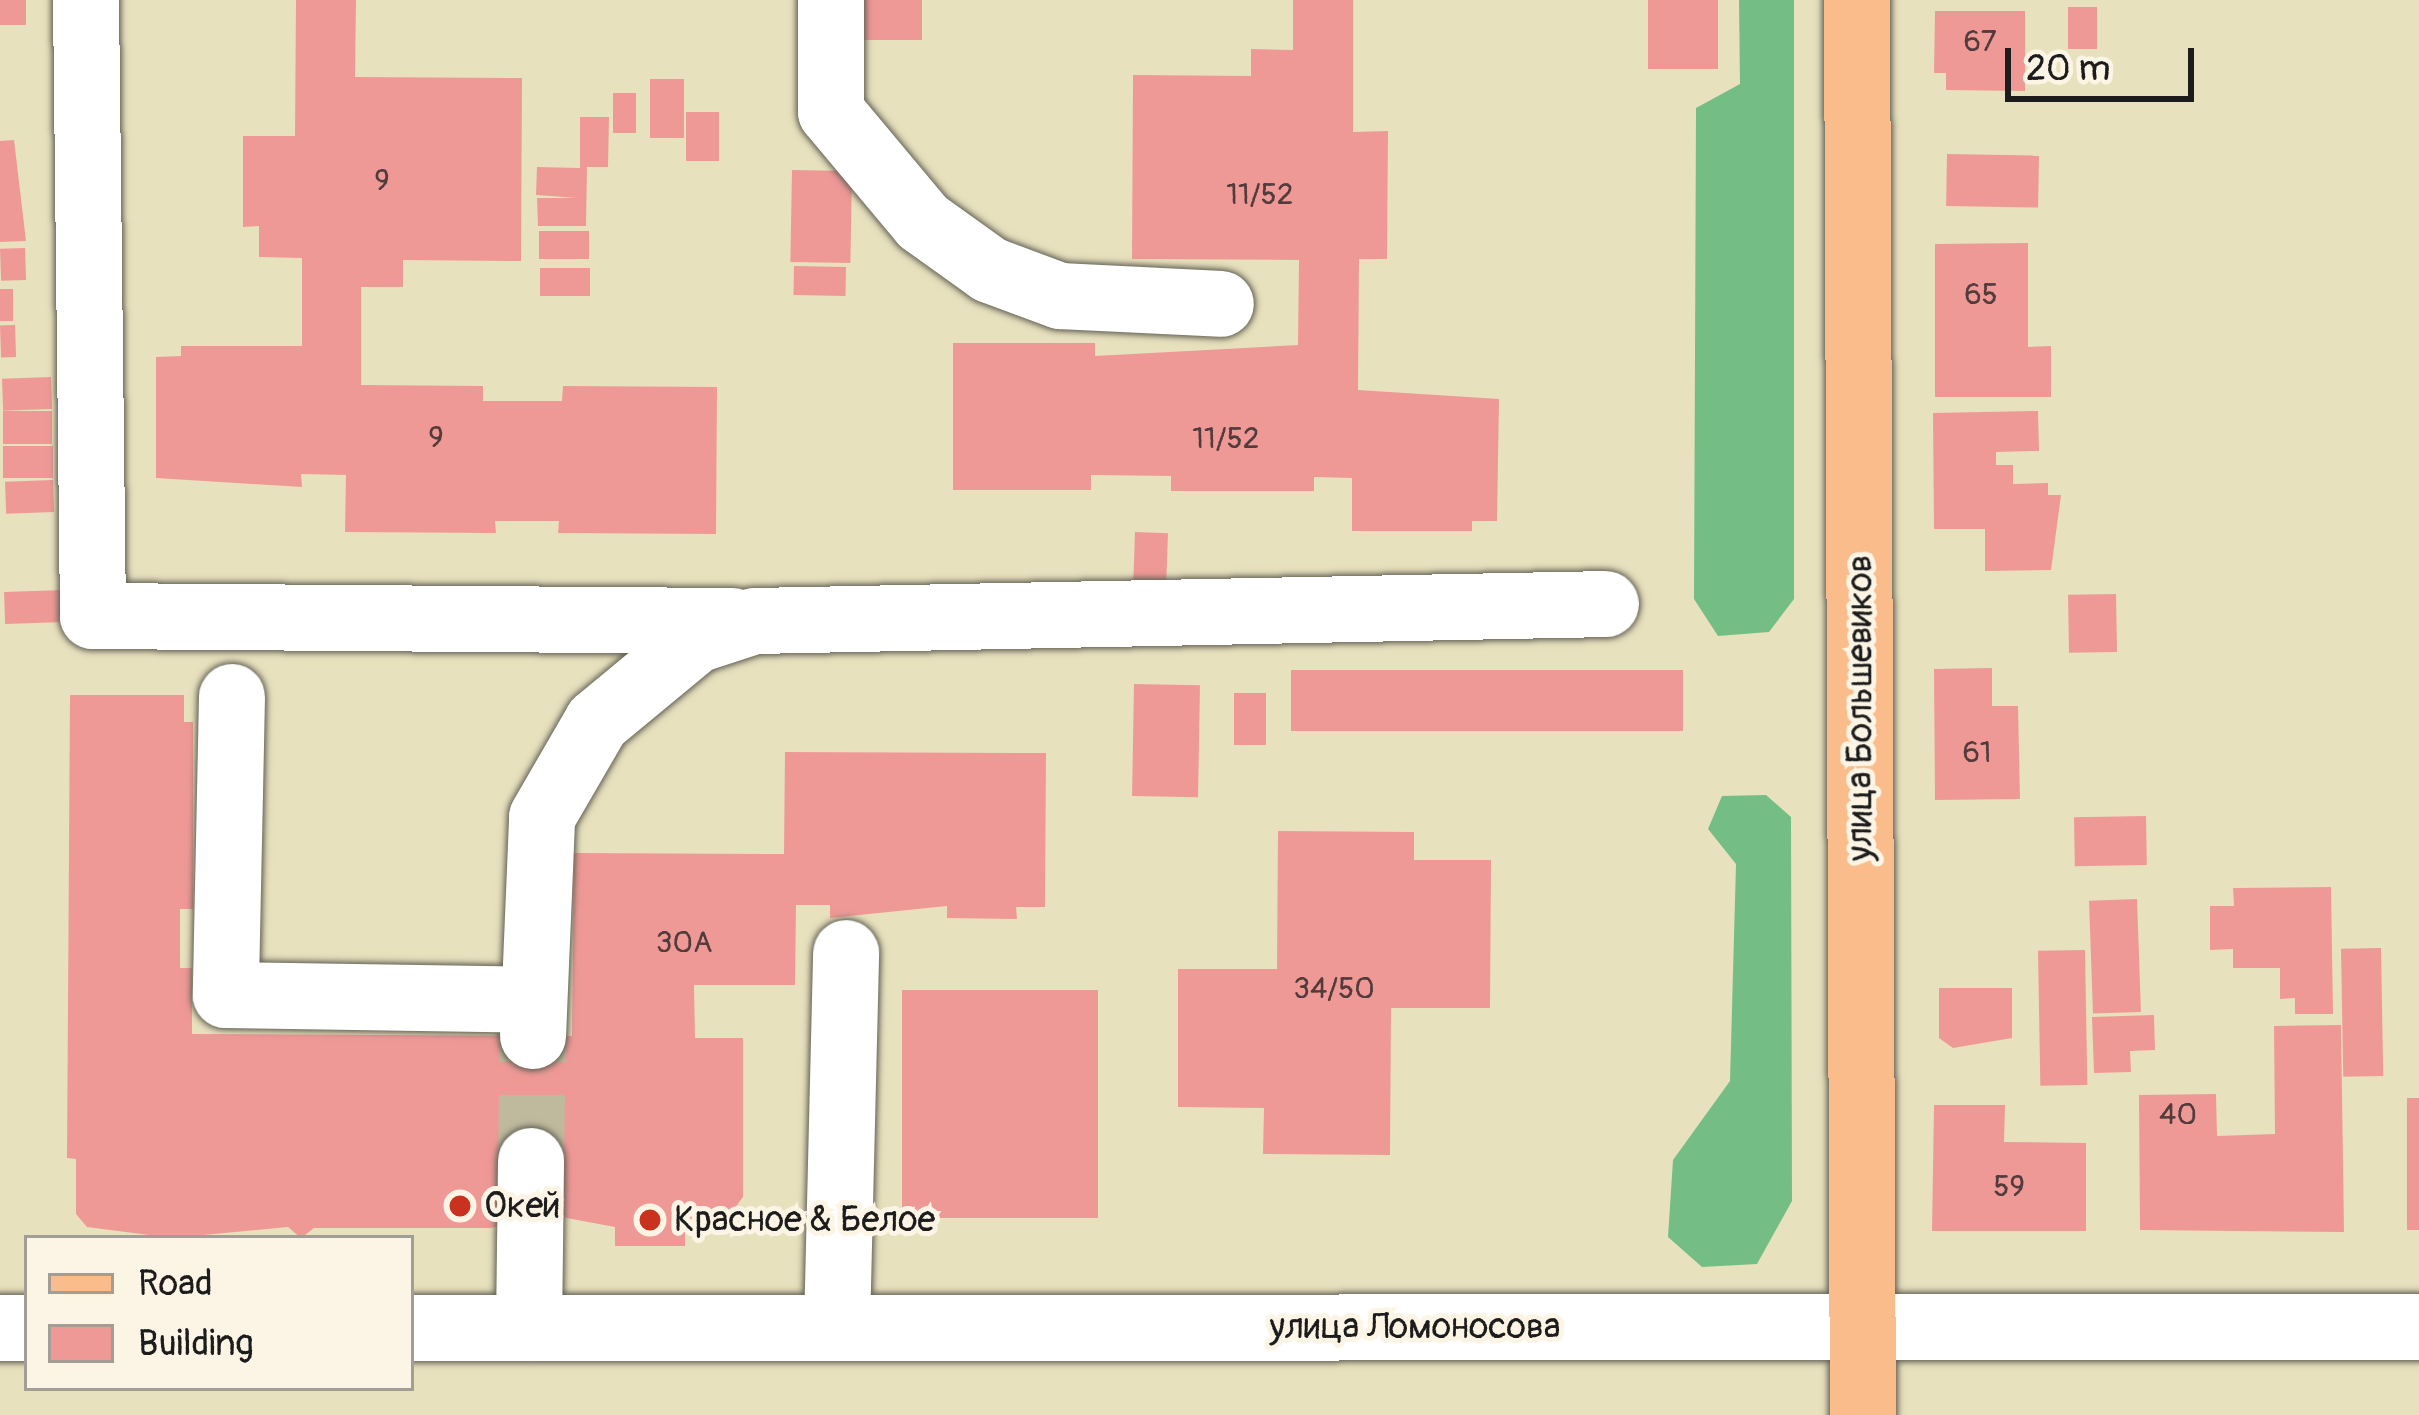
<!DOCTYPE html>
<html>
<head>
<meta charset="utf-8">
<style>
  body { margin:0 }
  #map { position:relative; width:2419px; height:1415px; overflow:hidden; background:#e8e1be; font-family:Pangolin,sans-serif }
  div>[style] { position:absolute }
  .forest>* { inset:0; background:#74be86 }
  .building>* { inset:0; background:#ef9997; transform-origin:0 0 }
  .minor-tunnel>* { height:66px; margin-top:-33px; transform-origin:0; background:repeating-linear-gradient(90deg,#bfba9e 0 66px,transparent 0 99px) }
  .roads { filter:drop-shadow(0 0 3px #636155) drop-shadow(0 0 3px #636155) }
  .minor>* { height:66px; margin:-33px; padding:0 33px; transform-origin:33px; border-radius:33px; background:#fff }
  .major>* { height:66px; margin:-33px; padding:0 33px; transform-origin:33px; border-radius:33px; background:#fabc8b }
  .dots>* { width:33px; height:33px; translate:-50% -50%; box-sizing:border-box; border:6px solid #fcf5e5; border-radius:50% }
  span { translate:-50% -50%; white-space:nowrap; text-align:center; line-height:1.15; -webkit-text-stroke:10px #fcf5e5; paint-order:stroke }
  .number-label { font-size:30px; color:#513b3b }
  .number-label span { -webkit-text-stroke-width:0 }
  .street-label { font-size:36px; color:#1c1c1c }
  .poi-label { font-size:36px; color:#1c1c1c }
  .left { translate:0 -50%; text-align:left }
  .legend { position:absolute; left:24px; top:1235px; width:390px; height:156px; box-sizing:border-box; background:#fcf5e5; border:3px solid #a29e95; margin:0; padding:15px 21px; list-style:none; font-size:36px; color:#1c1c1c }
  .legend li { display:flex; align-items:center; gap:24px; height:60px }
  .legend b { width:60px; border:3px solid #a29e95 }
  .scale { position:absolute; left:2005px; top:48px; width:189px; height:54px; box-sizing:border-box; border:6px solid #1c1c1c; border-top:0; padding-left:15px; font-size:36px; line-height:42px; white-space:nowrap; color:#1c1c1c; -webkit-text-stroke:9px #fcf5e5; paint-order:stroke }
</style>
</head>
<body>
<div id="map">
  <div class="forest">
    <i style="clip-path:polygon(1739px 0,1794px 0,1794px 599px,1769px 632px,1718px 636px,1694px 599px,1696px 108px,1740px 84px)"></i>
    <i style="clip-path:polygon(1766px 795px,1791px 817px,1792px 1201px,1757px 1264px,1702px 1267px,1668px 1237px,1673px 1160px,1730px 1081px,1736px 864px,1708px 829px,1722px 796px)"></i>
  </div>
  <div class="building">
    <i style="left:0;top:0;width:26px;height:25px"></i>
    <i style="clip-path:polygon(296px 0,356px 0,355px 77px,522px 78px,521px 261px,403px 260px,403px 287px,361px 287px,361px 385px,483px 386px,483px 401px,562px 401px,563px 386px,717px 387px,716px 534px,558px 533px,559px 521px,495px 521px,496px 533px,345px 532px,346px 475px,301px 474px,302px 487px,156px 478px,156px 357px,181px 356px,181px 346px,302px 346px,302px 258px,259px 257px,259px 226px,243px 227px,243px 136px,295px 136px)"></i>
    <i style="left:864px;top:0;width:58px;height:40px"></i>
    <i style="clip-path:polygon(1293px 0,1353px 0,1353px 132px,1388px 131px,1387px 259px,1359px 259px,1358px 390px,1499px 399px,1497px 521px,1472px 521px,1472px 531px,1352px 531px,1352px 478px,1314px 477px,1314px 491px,1171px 491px,1171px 476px,1091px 475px,1091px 490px,953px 490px,953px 343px,1095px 343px,1095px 356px,1298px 345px,1299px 260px,1132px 259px,1133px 75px,1251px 76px,1251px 49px,1293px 50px)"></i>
    <i style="left:1648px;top:0;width:70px;height:69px"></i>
    <i style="left:2068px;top:7px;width:29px;height:42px"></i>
    <i style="clip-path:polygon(1935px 11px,2025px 11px,2025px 91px,1946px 90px,1946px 73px,1934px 73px)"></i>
    <i style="left:650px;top:79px;width:34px;height:59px"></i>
    <i style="left:636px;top:93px;width:40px;height:23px;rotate:90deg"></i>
    <i style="left:686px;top:112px;width:33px;height:49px"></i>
    <i style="clip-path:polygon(580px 117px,609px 117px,608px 167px,587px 167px,586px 226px,538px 226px,537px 198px,578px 198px,536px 195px,537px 167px,580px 168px)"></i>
    <i style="clip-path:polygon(14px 140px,26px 241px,0 242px,0 141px)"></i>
    <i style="left:1947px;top:154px;width:92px;height:52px;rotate:1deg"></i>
    <i style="left:792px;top:170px;width:60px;height:92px;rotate:1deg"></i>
    <i style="left:589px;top:231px;width:28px;height:50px;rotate:90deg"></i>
    <i style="clip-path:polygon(2028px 243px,2028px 347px,2051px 346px,2051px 397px,1935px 397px,1935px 244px)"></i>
    <i style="left:25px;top:248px;width:32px;height:25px;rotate:88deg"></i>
    <i style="left:794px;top:266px;width:52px;height:29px;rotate:1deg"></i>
    <i style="left:540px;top:268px;width:50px;height:28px"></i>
    <i style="left:0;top:289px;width:13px;height:32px"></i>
    <i style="left:15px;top:325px;width:32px;height:15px;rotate:88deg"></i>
    <i style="left:51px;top:377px;width:32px;height:49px;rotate:88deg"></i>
    <i style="left:52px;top:411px;width:33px;height:49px;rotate:90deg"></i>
    <i style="clip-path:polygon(2038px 411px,2039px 451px,1996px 452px,1996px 465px,2013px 465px,2013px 484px,2048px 483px,2048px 495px,2061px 495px,2051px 570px,1985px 571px,1985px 529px,1934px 529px,1933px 413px)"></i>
    <i style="left:53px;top:446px;width:32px;height:50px;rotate:90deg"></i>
    <i style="left:53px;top:480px;width:32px;height:48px;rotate:88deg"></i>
    <i style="left:1135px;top:532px;width:33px;height:51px;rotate:2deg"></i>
    <i style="left:64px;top:590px;width:32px;height:60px;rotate:88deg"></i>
    <i style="left:2116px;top:594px;width:58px;height:48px;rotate:89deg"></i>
    <i style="clip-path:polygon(1992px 668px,1992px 706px,2018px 706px,2020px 799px,1935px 800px,1934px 669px)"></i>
    <i style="left:1291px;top:670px;width:392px;height:61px"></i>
    <i style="left:1134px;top:684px;width:66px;height:112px;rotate:1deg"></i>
    <i style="left:1234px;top:693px;width:32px;height:52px"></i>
    <i style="clip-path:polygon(70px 695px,184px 695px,184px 722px,193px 722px,193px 909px,180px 909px,180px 968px,192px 968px,192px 1034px,572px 1036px,574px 853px,784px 854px,785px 752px,1046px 753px,1045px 907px,1016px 907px,1017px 919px,947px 918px,947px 906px,830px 918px,830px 905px,796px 905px,795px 985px,694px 985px,695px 1038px,743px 1038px,743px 1197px,721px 1226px,685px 1227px,685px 1246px,615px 1246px,615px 1227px,556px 1216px,490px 1228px,314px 1228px,301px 1238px,288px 1227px,172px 1238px,87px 1227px,76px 1214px,76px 1159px,67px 1158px)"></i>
    <i style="left:2146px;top:816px;width:49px;height:72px;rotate:89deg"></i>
    <i style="clip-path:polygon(1278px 831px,1414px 832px,1414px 860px,1491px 860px,1490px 1008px,1391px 1008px,1390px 1155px,1263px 1154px,1264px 1108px,1178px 1107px,1178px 969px,1277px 969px)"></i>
    <i style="clip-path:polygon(2331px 887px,2333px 1014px,2295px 1014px,2295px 998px,2280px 999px,2280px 968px,2233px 968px,2233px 949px,2210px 950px,2210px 906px,2234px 906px,2233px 888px)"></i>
    <i style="left:2137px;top:899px;width:113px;height:48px;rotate:88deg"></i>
    <i style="left:2381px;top:948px;width:128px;height:40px;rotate:89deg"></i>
    <i style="left:2085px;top:950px;width:135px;height:47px;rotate:89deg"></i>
    <i style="clip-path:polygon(1939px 988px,2012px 988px,2012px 1038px,1953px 1048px,1939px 1038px)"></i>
    <i style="left:902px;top:990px;width:196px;height:228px"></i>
    <i style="clip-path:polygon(2154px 1015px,2155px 1050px,2130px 1051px,2131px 1072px,2094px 1073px,2092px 1017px)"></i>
    <i style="clip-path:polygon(2341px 1025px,2344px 1232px,2140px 1230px,2139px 1095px,2216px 1094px,2217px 1136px,2275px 1134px,2274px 1026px)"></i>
    <i style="left:2407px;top:1098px;width:12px;height:132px"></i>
    <i style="clip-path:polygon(1934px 1105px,2005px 1105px,2004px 1142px,2086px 1143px,2086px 1231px,1932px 1231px)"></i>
  </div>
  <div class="minor-tunnel">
    <i style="left:531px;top:1161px;width:125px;rotate:-89.1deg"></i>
  </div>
  <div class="roads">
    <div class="minor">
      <i style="left:86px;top:0;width:616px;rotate:89.35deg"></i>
      <i style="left:93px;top:616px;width:640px;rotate:0.45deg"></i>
      <i style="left:831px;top:0;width:112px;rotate:90deg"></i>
      <i style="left:831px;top:112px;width:143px;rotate:50.1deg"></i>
      <i style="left:923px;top:222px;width:82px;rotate:35.6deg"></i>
      <i style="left:990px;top:270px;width:75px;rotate:20.4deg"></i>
      <i style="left:1060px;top:296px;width:161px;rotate:2.8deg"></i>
      <i style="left:232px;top:697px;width:298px;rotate:91.2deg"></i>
      <i style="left:226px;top:995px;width:306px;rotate:0.9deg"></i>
      <i style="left:533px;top:1036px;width:219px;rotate:-87.6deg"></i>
      <i style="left:542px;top:817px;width:110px;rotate:-59.9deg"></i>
      <i style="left:597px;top:722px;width:129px;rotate:-39.6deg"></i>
      <i style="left:696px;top:640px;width:62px;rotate:-17.9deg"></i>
      <i style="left:755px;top:621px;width:851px;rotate:-1.14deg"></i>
      <i style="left:837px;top:1327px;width:374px;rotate:-88.6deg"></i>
      <i style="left:0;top:1328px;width:27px"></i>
      <i style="left:411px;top:1328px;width:2008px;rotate:-0.03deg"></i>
      <i style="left:529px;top:1328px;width:167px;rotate:-89.3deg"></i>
    </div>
    <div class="major">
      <i style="left:1857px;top:0;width:1415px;rotate:89.76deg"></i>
    </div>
  </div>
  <div class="dots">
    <i style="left:460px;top:1206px;background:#c8321e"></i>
    <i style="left:650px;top:1220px;background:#c8321e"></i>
  </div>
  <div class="number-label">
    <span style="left:1980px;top:42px">67</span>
    <span style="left:382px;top:181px">9</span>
    <span style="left:1260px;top:195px">11/52</span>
    <span style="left:1981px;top:295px">65</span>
    <span style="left:436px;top:438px">9</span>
    <span style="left:1226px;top:439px">11/52</span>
    <span style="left:1977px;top:753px">61</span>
    <span style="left:684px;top:943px">30А</span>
    <span style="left:1334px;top:989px">34/50</span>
    <span style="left:2178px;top:1115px">40</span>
    <span style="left:2009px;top:1187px">59</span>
  </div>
  <div class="street-label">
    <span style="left:1860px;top:708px;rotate:-90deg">улица Большевиков</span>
    <span style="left:1415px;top:1327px">улица Ломоносова</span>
  </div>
  <div class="poi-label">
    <span class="left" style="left:484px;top:1206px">Окей</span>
    <span class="left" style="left:674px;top:1220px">Красное &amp; Белое</span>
  </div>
  <ul class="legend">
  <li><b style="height:15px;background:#fabc8b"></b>Road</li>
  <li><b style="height:33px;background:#ef9997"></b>Building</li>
  </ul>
  <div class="scale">20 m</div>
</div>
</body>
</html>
